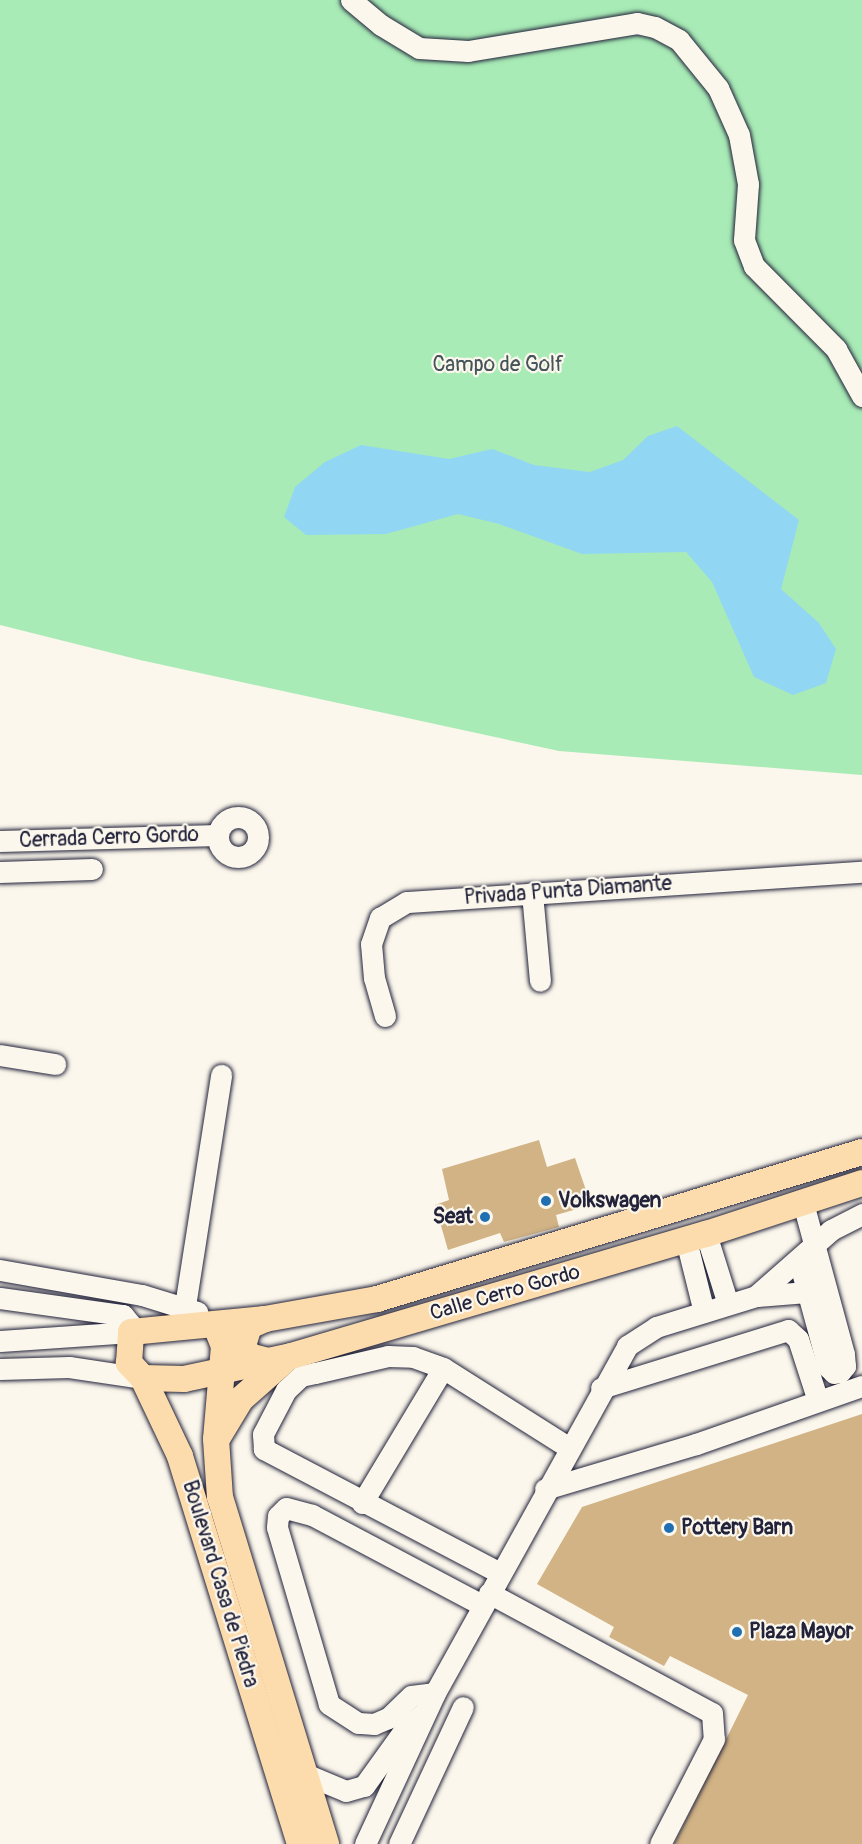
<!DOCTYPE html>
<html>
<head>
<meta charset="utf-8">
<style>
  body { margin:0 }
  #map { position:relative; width:862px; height:1844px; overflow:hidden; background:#fbf7ec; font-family:Pangolin,sans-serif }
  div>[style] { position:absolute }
  .green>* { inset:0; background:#a8ebb6 }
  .water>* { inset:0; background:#91d7f3 }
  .building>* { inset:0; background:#d1b385 }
  .roads { filter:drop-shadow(0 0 2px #22223b) drop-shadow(0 0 2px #22223b) }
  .minor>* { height:21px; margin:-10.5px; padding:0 10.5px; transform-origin:10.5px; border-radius:10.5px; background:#fbf7ec }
  .minor>.ring { margin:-10.5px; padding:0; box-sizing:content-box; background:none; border:21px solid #fbf7ec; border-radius:50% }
  .major>* { height:26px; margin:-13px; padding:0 13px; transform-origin:13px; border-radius:13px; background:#fcdcac }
  .dots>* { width:16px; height:16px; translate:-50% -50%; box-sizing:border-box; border:3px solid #fbf7ec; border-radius:50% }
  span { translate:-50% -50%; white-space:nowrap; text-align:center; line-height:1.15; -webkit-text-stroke:4.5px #fbf7ec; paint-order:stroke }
  .park-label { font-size:21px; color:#44545a }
  .street-label { font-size:21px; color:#22223b }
  .poi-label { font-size:21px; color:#22223b; font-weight:700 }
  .left { translate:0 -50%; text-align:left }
  .right { translate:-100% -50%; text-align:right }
</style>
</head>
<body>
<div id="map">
  <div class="green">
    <i style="clip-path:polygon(0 0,862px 0,862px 775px,559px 751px,140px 660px,0 625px)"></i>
  </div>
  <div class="water">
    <i style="clip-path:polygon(677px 426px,799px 520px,781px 589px,819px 623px,836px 649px,826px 683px,793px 695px,754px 677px,712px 582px,686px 552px,582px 554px,499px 524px,458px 514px,386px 534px,306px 535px,284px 517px,295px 487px,325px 462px,361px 445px,449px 459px,492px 449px,534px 465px,590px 472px,623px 460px,648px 436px)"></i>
  </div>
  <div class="building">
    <i style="clip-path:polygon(539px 1140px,547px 1167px,575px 1158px,591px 1205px,556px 1215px,559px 1227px,504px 1242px,500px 1233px,448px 1250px,435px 1205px,449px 1200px,442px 1169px)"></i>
    <i style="clip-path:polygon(862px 1414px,862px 1844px,674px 1844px,748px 1695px,670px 1656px,664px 1666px,609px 1637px,614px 1627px,537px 1584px,582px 1507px)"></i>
  </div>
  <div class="roads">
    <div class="minor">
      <i style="left:351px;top:0;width:39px;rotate:40deg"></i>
      <i style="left:381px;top:25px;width:44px;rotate:31.2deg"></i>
      <i style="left:419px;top:48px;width:49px;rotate:3.5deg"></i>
      <i style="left:468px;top:51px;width:171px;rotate:-9.4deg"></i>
      <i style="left:637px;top:23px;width:18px;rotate:13deg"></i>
      <i style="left:655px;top:27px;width:27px;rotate:28deg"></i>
      <i style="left:679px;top:40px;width:62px;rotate:50.9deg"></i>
      <i style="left:718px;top:88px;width:51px;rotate:65.9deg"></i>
      <i style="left:739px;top:135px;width:50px;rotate:79.6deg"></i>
      <i style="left:748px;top:184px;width:56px;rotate:94.1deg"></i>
      <i style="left:744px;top:240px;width:28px;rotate:69deg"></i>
      <i style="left:754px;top:266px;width:117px;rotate:45.3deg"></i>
      <i style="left:836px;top:349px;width:54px;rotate:61deg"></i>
      <i class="ring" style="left:218px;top:817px;width:19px;height:19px"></i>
      <i style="left:0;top:841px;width:218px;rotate:-1.6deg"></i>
      <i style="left:0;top:872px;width:92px;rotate:-1.9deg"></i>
      <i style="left:532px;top:893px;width:88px;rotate:84.8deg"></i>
      <i style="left:385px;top:1016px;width:40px;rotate:-106deg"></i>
      <i style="left:374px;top:978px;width:34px;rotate:-95deg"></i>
      <i style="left:371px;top:944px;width:28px;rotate:-71deg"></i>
      <i style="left:380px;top:918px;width:31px;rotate:-31deg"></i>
      <i style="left:407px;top:902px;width:456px;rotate:-3.8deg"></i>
      <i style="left:0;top:1055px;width:56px;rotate:9.3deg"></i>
      <i style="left:706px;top:1234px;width:73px;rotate:72.6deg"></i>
      <i style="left:686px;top:1240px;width:74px;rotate:76deg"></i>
      <i style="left:799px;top:1261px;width:110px;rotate:74.7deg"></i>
      <i style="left:828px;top:1367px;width:8px;rotate:45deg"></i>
      <i style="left:834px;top:1373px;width:6px;rotate:-9deg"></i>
      <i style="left:840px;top:1372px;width:8px;rotate:-50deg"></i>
      <i style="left:845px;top:1366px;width:12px;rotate:-95deg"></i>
      <i style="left:844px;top:1354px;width:156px;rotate:-105.2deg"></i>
      <i style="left:0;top:1270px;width:144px;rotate:10deg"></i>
      <i style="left:142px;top:1295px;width:58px;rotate:17.2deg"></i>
      <i style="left:757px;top:1296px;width:50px;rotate:-4.6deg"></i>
      <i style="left:0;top:1298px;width:124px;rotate:7.9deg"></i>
      <i style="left:123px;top:1315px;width:13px;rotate:51deg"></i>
      <i style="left:131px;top:1325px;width:7px;rotate:90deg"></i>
      <i style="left:131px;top:1332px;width:131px;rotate:176.1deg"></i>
      <i style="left:185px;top:1306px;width:234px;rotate:-81.1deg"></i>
      <i style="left:0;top:1369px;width:69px;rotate:-1.7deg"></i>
      <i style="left:69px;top:1367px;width:75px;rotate:8.5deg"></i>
      <i style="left:601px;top:1388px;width:196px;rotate:-17.2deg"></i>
      <i style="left:788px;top:1330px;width:13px;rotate:42deg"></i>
      <i style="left:798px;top:1339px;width:65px;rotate:72.1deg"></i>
      <i style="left:545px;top:1489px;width:158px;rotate:-16.6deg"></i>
      <i style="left:696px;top:1444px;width:176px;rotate:-19.3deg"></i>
      <i style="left:362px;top:1503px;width:157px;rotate:-59deg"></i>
      <i style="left:500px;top:1573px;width:267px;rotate:-152.3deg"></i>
      <i style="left:264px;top:1449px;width:15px;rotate:-94deg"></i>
      <i style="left:263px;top:1434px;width:50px;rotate:-62.4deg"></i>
      <i style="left:286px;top:1390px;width:21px;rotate:-43deg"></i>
      <i style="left:301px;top:1376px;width:14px;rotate:-12deg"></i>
      <i style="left:315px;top:1373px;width:75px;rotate:-13.1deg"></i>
      <i style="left:388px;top:1356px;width:25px;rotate:2deg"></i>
      <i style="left:413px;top:1357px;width:32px;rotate:20deg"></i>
      <i style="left:443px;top:1368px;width:148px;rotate:32.3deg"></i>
      <i style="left:489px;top:1593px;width:253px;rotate:28.3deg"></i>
      <i style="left:712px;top:1713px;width:26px;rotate:86deg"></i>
      <i style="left:714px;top:1739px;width:118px;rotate:117.2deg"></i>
      <i style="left:435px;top:1693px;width:24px;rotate:173deg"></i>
      <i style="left:411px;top:1696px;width:32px;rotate:136deg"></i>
      <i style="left:388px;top:1718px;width:15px;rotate:157deg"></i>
      <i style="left:374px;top:1724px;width:16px;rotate:-176deg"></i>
      <i style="left:358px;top:1723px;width:35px;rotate:-147deg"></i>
      <i style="left:329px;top:1704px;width:184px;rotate:-106.4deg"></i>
      <i style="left:277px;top:1527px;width:11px;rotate:-85deg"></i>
      <i style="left:278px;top:1516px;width:11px;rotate:-45deg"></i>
      <i style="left:286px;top:1508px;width:27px;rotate:15deg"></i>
      <i style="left:312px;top:1515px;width:192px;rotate:27.9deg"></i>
      <i style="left:305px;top:1774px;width:44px;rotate:22.5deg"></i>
      <i style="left:346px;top:1791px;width:19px;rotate:-16deg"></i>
      <i style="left:364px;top:1786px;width:70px;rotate:-54.3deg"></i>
      <i style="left:405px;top:1729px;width:23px;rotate:-41deg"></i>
      <i style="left:365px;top:1844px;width:166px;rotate:-65.1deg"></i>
      <i style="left:435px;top:1693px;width:397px;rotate:-61deg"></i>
      <i style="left:627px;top:1346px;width:35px;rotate:-33deg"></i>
      <i style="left:656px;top:1327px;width:105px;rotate:-17.2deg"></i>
      <i style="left:756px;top:1296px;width:100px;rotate:-41.3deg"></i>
      <i style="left:831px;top:1230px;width:35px;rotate:-27deg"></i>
      <i style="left:399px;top:1844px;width:151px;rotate:-65deg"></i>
    </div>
    <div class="major">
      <i style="left:265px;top:1319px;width:17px;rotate:156deg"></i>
      <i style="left:249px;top:1326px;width:21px;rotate:107deg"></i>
      <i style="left:243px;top:1346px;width:12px;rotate:59deg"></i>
      <i style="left:249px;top:1356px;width:20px;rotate:15deg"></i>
      <i style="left:215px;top:1324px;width:24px;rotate:68deg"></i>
      <i style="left:224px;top:1346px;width:93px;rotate:94.9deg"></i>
      <i style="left:216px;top:1439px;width:58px;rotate:86.1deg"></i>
      <i style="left:220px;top:1497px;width:363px;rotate:73deg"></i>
      <i style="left:143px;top:1378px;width:41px;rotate:1.4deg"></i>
      <i style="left:184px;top:1379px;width:109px;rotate:-12.1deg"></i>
      <i style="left:291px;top:1356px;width:433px;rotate:-16.4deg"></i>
      <i style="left:706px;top:1234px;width:164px;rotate:-18.1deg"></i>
      <i style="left:218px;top:1437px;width:44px;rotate:-58.8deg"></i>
      <i style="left:241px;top:1399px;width:57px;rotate:-41.5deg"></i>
      <i style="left:300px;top:1844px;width:406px;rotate:-107.2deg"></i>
      <i style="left:180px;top:1456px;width:86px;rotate:-115.4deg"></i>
      <i style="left:143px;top:1378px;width:21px;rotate:-133deg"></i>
      <i style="left:129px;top:1363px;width:31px;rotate:-86deg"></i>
      <i style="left:131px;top:1332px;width:135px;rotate:-5.5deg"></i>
      <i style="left:265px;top:1319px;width:114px;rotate:-10.1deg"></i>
      <i style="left:377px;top:1299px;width:507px;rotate:-16.86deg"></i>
    </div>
  </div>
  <div class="dots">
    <i style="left:546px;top:1201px;background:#1f6fb2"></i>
    <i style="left:485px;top:1217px;background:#1f6fb2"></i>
    <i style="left:669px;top:1528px;background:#1f6fb2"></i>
    <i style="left:737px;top:1632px;background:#1f6fb2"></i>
  </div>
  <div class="park-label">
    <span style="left:498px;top:365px">Campo de Golf</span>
  </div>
  <div class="street-label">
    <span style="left:109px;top:838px;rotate:-2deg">Cerrada Cerro Gordo</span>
    <span style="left:568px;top:891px;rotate:-4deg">Privada Punta Diamante</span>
    <span style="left:505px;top:1293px;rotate:-16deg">Calle Cerro Gordo</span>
    <span style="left:220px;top:1584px;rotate:73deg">Boulevard Casa de Piedra</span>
  </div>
  <div class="poi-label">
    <span class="left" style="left:558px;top:1201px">Volkswagen</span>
    <span class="right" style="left:473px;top:1217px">Seat</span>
    <span class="left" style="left:681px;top:1528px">Pottery Barn</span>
    <span class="left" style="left:749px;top:1632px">Plaza Mayor</span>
  </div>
</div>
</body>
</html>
